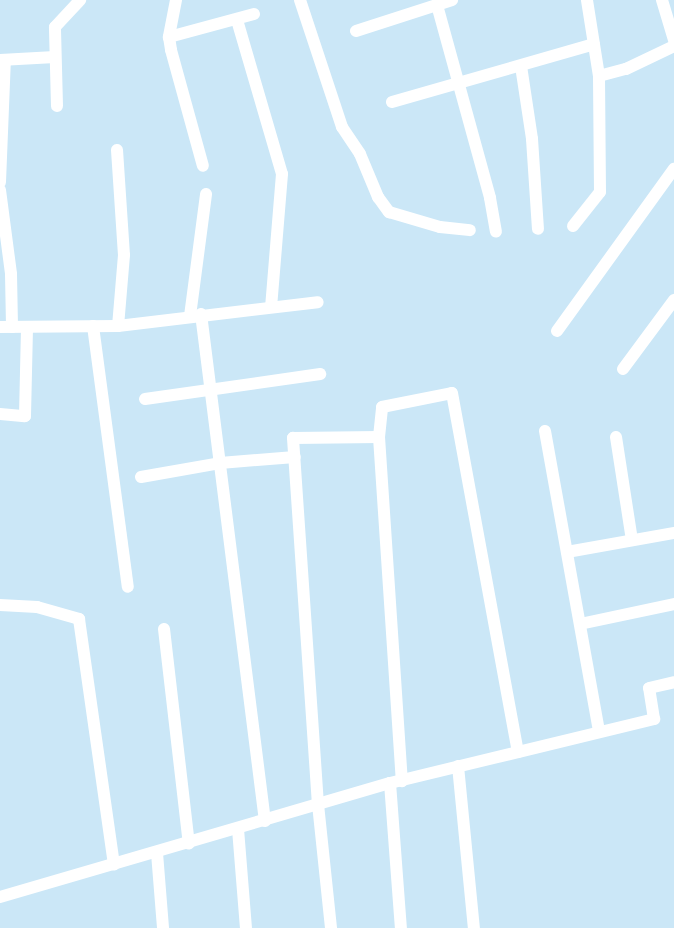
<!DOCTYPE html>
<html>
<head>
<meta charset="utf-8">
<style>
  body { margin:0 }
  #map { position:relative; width:674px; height:928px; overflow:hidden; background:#cbe7f7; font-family:"Source Sans 3",sans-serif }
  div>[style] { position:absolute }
  .minor>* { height:12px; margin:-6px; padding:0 6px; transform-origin:6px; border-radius:6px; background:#fff }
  span { translate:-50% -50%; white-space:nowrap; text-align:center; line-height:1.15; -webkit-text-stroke:4px #fff; paint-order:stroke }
</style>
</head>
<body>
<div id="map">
  <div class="minor">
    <i style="left:176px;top:0;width:38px;rotate:101deg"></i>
    <i style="left:169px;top:37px;width:13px;rotate:81deg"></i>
    <i style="left:171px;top:50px;width:120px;rotate:74.6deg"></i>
    <i style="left:300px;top:0;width:134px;rotate:71.7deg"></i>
    <i style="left:342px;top:127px;width:32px;rotate:56deg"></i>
    <i style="left:360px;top:154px;width:47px;rotate:67.3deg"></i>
    <i style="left:378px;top:197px;width:19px;rotate:54deg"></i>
    <i style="left:389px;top:212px;width:53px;rotate:16.4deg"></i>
    <i style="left:440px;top:227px;width:30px;rotate:6deg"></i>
    <i style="left:662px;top:0;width:42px;rotate:73.3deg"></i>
    <i style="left:437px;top:5px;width:200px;rotate:74.6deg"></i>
    <i style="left:490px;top:198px;width:34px;rotate:80deg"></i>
    <i style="left:237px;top:20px;width:160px;rotate:73.7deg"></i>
    <i style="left:282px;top:174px;width:133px;rotate:94.7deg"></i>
    <i style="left:356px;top:31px;width:101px;rotate:-17.9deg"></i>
    <i style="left:169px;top:37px;width:88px;rotate:-15.1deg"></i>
    <i style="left:0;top:60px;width:55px;rotate:-3.1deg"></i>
    <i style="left:521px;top:66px;width:74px;rotate:81.4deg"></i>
    <i style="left:532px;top:139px;width:90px;rotate:86.2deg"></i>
    <i style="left:599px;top:76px;width:28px;rotate:-15deg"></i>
    <i style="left:626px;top:69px;width:53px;rotate:-25.6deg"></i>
    <i style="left:392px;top:102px;width:210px;rotate:-16deg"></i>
    <i style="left:57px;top:106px;width:79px;rotate:-91.5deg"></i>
    <i style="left:55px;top:27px;width:37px;rotate:-47deg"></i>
    <i style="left:117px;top:150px;width:105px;rotate:86.2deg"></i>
    <i style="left:124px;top:255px;width:71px;rotate:94.8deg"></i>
    <i style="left:0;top:182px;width:122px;rotate:-87.7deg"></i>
    <i style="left:0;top:190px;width:85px;rotate:82.5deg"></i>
    <i style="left:11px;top:274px;width:53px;rotate:88.9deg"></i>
    <i style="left:573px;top:226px;width:43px;rotate:-51.5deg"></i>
    <i style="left:600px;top:192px;width:116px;rotate:-90.5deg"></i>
    <i style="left:599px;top:76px;width:77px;rotate:-99deg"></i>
    <i style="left:201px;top:314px;width:511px;rotate:82.81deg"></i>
    <i style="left:190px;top:316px;width:123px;rotate:-82.5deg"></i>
    <i style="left:93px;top:326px;width:263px;rotate:82.4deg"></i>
    <i style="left:0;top:327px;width:118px;rotate:-0.5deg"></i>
    <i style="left:118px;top:326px;width:201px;rotate:-6.8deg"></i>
    <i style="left:557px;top:331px;width:200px;rotate:-54.2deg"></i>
    <i style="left:623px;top:369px;width:86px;rotate:-53.5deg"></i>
    <i style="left:145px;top:399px;width:177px;rotate:-8.1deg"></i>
    <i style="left:0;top:414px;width:25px;rotate:5deg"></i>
    <i style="left:25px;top:416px;width:89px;rotate:-88.7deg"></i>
    <i style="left:545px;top:431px;width:305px;rotate:79.8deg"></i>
    <i style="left:379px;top:437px;width:30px;rotate:-84deg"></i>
    <i style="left:382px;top:407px;width:71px;rotate:-11.3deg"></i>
    <i style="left:452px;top:393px;width:365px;rotate:79.6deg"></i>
    <i style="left:616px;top:437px;width:104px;rotate:81.2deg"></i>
    <i style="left:141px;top:477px;width:80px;rotate:-10deg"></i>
    <i style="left:220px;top:463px;width:75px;rotate:-4.6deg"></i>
    <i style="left:567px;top:552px;width:109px;rotate:-10.1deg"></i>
    <i style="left:0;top:605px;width:37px;rotate:3deg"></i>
    <i style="left:37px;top:607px;width:44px;rotate:15.9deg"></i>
    <i style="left:79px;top:619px;width:248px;rotate:81.9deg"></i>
    <i style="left:580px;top:624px;width:96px;rotate:-12deg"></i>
    <i style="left:164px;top:629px;width:216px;rotate:83.4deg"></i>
    <i style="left:458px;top:766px;width:163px;rotate:84.4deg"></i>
    <i style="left:390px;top:783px;width:145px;rotate:85.7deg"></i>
    <i style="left:238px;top:829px;width:99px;rotate:85.4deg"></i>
    <i style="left:157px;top:853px;width:75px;rotate:85.4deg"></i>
    <i style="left:0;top:897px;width:406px;rotate:-16.3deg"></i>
    <i style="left:390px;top:783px;width:272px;rotate:-13.6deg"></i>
    <i style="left:654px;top:719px;width:31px;rotate:-99deg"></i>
    <i style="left:649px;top:688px;width:26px;rotate:-13deg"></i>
    <i style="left:331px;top:928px;width:124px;rotate:-96deg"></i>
    <i style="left:318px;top:805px;width:368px;rotate:-93.9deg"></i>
    <i style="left:293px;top:438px;width:86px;rotate:-0.7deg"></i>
    <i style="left:379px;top:437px;width:345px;rotate:86.2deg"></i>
  </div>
</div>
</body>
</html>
